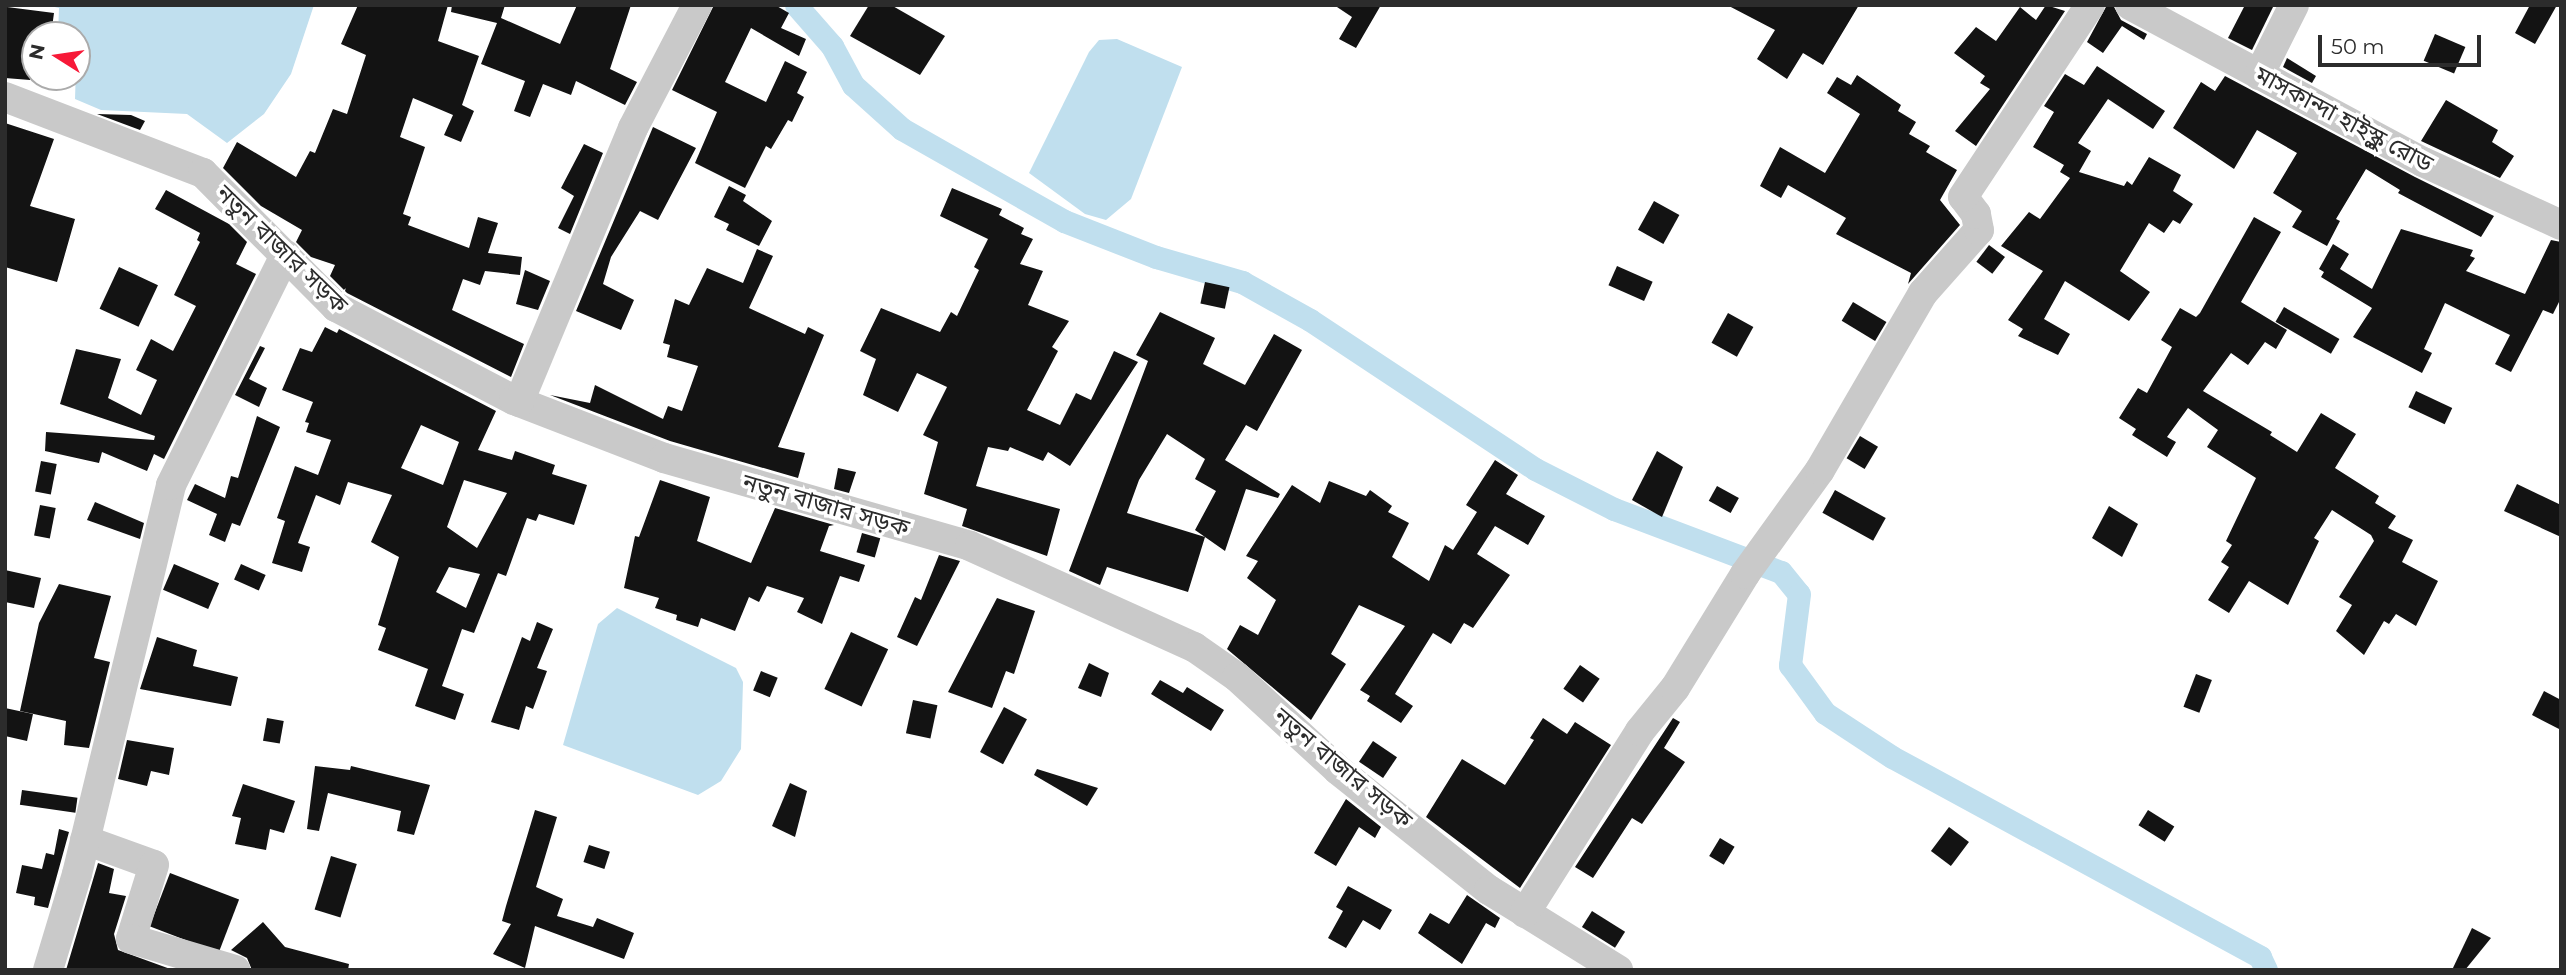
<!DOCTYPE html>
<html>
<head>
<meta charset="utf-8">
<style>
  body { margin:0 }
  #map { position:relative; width:2566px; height:975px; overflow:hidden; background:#fff; font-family:Montserrat,"Noto Sans Bengali",sans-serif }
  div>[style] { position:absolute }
  .water>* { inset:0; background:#c0dfee }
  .canal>* { height:23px; margin:-11.5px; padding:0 11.5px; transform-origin:11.5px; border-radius:11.5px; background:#c0dfee }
  .building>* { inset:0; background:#131313; transform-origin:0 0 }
  .minor>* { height:30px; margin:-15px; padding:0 15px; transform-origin:15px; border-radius:15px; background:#c9c9c9 }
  span { translate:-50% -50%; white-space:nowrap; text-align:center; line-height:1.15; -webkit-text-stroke:7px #fff; paint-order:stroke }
  .street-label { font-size:24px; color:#2c2c2c }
  .frame { position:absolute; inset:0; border:7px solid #2c2c2c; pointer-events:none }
  .north { position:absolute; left:21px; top:21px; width:70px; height:70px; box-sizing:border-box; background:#fff; border:2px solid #ababab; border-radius:50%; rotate:282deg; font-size:19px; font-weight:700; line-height:28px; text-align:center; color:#2c2c2c }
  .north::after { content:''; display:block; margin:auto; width:24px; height:32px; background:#f71938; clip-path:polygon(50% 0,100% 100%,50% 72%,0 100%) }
  .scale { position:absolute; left:2318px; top:35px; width:163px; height:32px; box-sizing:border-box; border:4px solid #2c2c2c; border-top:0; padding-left:9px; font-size:21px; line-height:24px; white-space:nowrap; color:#2c2c2c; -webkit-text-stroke:5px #fff; paint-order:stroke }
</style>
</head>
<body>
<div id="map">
  <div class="water">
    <i style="clip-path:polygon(46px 5px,314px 5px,291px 74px,264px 114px,227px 143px,187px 114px,101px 110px,75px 99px,77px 35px,58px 35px,59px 8px)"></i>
    <i style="clip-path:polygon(1117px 39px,1182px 67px,1131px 199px,1106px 220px,1085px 214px,1029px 173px,1089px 52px,1099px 40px)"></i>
    <i style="clip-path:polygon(617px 608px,736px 668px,743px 682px,741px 749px,721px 781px,698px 795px,563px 745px,598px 624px)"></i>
  </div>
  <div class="canal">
    <i style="left:796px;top:5px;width:55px;rotate:48.7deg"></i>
    <i style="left:832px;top:46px;width:44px;rotate:61.7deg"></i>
    <i style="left:853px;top:85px;width:66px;rotate:41.9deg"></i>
    <i style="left:902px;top:129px;width:186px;rotate:29.6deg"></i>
    <i style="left:1064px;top:221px;width:99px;rotate:21.4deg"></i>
    <i style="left:1156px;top:257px;width:90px;rotate:16.2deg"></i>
    <i style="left:1242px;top:282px;width:78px;rotate:29.2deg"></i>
    <i style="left:1310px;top:320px;width:270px;rotate:33.5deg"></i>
    <i style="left:1535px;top:469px;width:89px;rotate:26.9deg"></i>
    <i style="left:1614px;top:509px;width:178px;rotate:20.7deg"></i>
    <i style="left:1781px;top:572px;width:28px;rotate:51deg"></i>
    <i style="left:1799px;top:594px;width:72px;rotate:97.2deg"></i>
    <i style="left:1790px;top:665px;width:59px;rotate:53.9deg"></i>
    <i style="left:1825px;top:713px;width:80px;rotate:33.3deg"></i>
    <i style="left:1892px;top:757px;width:419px;rotate:28.5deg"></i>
    <i style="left:2260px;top:957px;width:14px;rotate:65deg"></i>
  </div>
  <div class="building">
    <i style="clip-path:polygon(358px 5px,448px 5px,438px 41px,479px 56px,462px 105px,474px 111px,461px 142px,444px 135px,453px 115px,413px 98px,400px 137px,425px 147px,403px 214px,411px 217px,408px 225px,469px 248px,478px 217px,498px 223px,488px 253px,522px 257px,520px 275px,485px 271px,480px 285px,463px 279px,452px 310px,524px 344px,511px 377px,347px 293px,330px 276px,335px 265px,311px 257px,296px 242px,302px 230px,261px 206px,223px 168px,237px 142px,296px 177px,310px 151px,315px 153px,333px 109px,347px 114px,366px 55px,341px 44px)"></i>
    <i style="clip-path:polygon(452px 5px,505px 5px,501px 18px,560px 44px,577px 5px,631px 5px,610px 69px,637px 82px,625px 105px,576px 81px,571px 95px,543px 84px,530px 117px,514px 111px,525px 81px,481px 64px,497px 23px,451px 12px)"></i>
    <i style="clip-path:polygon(714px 5px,775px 5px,789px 13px,781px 28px,806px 39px,799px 56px,751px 28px,725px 82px,766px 102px,785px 61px,807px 72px,797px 93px,804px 97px,792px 122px,788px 120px,771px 149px,766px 146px,745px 188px,695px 163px,717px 112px,672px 90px)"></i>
    <i style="clip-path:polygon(869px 5px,891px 5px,945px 36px,920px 75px,850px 36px)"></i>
    <i style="clip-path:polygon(1334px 5px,1381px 5px,1356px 48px,1339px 39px,1352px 17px)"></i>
    <i style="clip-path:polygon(1727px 5px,1859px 5px,1823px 65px,1803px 53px,1787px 79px,1757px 59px,1775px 30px)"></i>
    <i style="clip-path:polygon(2046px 5px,2065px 11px,1976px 146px,1955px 131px,1990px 89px,1980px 83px,1985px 76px,1954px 53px,1976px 27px,1996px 41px,2020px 7px,2036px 20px)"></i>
    <i style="clip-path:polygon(2107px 5px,2113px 5px,2121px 20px,2147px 34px,2144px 40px,2122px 26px,2103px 53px,2087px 42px)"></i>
    <i style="clip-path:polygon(2245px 5px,2274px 5px,2252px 50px,2228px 38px)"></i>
    <i style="clip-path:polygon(2530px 5px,2557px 5px,2535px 44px,2515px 33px)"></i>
    <i style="clip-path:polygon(7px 7px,54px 13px,51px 35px,35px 35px,30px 80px,5px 78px)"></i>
    <i style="left:2435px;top:34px;width:33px;height:29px;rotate:23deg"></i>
    <i style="clip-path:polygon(2287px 58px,2316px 76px,2312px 83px,2283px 67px)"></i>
    <i style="clip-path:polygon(2097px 66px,2165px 111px,2153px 129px,2108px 99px,2078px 143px,2091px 151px,2079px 172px,2124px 186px,2127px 181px,2132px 185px,2149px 157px,2181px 175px,2173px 191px,2193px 204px,2180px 224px,2173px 220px,2164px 233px,2149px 223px,2120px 271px,2150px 292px,2129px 321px,2065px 281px,2044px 319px,2070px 334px,2058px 355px,2018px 336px,2023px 329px,2008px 320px,2043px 271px,2001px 246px,2029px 212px,2040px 219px,2070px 178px,2060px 172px,2064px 165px,2033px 147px,2054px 112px,2044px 106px,2065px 74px,2084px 85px)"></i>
    <i style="clip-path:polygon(1857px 75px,1901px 105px,1898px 111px,1916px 122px,1909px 134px,1930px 146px,1926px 152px,1957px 170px,1940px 200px,1960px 225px,1908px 284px,1911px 273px,1836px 234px,1846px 218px,1788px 185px,1781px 198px,1760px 186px,1780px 147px,1825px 173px,1860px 114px,1827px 93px,1837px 77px,1851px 85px)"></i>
    <i style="clip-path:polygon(2225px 76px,2415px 177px,2494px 216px,2481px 237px,2398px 193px,2400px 190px,2366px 169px,2336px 219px,2340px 221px,2327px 246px,2292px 227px,2302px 211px,2273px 193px,2297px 153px,2257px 130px,2234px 169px,2173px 128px,2201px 82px,2215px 91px)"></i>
    <i style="clip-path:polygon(2446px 100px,2498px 130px,2492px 142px,2514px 156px,2500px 178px,2421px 141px)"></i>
    <i style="clip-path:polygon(97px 114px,131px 115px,145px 121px,140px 130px)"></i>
    <i style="clip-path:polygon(5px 123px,54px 139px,30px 206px,75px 219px,57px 282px,5px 267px)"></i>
    <i style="clip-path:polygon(653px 127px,696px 148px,658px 220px,640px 211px,611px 257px,603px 284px,634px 300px,621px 330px,576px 311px)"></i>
    <i style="clip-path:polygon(584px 144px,603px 153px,570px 234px,558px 228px,574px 196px,561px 188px)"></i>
    <i style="clip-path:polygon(729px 186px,746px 195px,743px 201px,772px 221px,759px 246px,726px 230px,729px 224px,714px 217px)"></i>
    <i style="clip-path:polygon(952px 188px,1002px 209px,999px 215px,1024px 228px,1021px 234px,1033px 239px,1020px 264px,1043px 271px,1028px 305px,1069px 321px,1052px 347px,1058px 351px,1027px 410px,1060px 425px,1076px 393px,1091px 400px,1114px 351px,1138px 362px,1070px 466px,1048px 452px,1043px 461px,1010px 447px,1008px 451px,988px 447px,976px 486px,1060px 509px,1047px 556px,962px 526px,967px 509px,924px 494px,938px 442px,923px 435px,947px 387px,917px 373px,898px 412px,863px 395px,876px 359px,860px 351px,881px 308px,940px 332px,951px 312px,957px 316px,979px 270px,974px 267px,988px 239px,940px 216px)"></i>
    <i style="clip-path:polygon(166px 190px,229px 224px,247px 242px,236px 264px,256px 274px,164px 459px,154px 454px,147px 471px,102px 452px,99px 463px,45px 451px,46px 432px,154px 440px,155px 436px,60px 404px,76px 349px,121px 359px,108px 398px,141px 415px,157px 380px,136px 370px,151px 339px,173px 351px,196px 306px,174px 295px,200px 242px,197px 240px,200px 233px,155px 209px)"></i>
    <i style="left:1654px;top:201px;width:29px;height:33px;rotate:29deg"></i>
    <i style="clip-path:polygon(2254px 217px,2281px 232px,2241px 302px,2287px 330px,2276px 349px,2265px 342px,2248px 365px,2231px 353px,2203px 391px,2272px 432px,2270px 435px,2297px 452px,2321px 413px,2356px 434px,2335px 468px,2379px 496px,2375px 503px,2396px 516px,2388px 528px,2413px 540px,2402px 562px,2438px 581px,2416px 626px,2396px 614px,2389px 624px,2384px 621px,2364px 655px,2336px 631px,2352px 605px,2339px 597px,2374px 541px,2371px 535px,2332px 510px,2314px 538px,2319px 541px,2288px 605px,2249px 581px,2229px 613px,2208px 600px,2229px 567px,2221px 562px,2232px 545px,2226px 541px,2256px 478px,2207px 447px,2218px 430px,2188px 408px,2167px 437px,2176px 442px,2167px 457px,2132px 435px,2136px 429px,2119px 418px,2138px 388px,2147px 393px,2172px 347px,2161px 340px,2180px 308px,2196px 317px,2200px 313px)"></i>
    <i style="clip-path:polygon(2401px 229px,2473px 250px,2470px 256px,2475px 258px,2466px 271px,2525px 294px,2551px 240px,2561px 242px,2561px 298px,2553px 314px,2543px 310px,2511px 372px,2495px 364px,2510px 335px,2445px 303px,2424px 349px,2432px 353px,2422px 373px,2353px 337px,2372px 308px,2321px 277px,2324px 272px,2319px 269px,2333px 244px,2349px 254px,2340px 269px,2372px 289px)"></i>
    <i style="left:1989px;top:245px;width:20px;height:21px;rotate:37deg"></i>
    <i style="clip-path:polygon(757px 249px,773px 256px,749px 308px,805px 334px,808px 327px,824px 335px,778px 447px,805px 453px,798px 478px,670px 441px,550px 395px,590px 403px,595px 385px,663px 419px,668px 406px,682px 411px,698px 366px,667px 357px,670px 345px,663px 343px,675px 299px,689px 305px,707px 268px,743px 283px)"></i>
    <i style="left:1617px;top:266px;width:39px;height:21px;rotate:24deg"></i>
    <i style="left:119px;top:267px;width:43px;height:46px;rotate:25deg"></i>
    <i style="clip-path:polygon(525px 270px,550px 281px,538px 310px,516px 304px)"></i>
    <i style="left:1205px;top:282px;width:25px;height:22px;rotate:12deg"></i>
    <i style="left:1853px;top:302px;width:39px;height:22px;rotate:31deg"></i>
    <i style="left:2284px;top:307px;width:64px;height:17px;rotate:30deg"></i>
    <i style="clip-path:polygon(1160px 312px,1215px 338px,1203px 364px,1245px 385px,1274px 334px,1302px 350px,1257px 431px,1246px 425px,1225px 460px,1280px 494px,1278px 498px,1246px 489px,1225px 551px,1195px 530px,1216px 491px,1195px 479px,1205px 459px,1167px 434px,1139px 480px,1127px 513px,1205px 537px,1188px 592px,1107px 567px,1100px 585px,1069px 571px,1148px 361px,1136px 355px)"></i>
    <i style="left:1728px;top:313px;width:29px;height:34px;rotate:29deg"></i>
    <i style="clip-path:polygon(evenodd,325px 327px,337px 333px,339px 329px,496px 411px,478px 450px,512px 460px,515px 451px,555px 465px,552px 474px,587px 485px,574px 525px,539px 514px,536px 521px,527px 518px,506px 576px,498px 573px,474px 633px,462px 629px,442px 686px,464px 694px,455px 720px,415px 706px,428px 669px,378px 650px,386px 628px,378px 625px,399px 557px,371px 542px,392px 495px,348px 482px,340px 505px,316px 495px,298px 543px,310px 547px,302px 572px,272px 563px,285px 521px,277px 518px,295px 466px,318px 475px,331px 440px,306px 432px,309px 423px,305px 422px,313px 402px,282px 390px,300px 348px,312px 352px,325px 327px,421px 425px,459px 442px,443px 485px,401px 468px,421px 425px,325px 327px,464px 480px,507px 493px,477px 548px,447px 527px,464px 480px,325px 327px,449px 567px,480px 574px,466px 608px,436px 592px,449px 567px)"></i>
    <i style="clip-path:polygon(260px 346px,265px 348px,249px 379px,267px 388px,259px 407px,235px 395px)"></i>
    <i style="left:2416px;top:391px;width:40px;height:18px;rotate:25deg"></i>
    <i style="clip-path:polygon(257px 416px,280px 427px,240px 526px,232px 523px,225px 542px,209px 535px,217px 514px,187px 500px,195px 484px,225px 498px,231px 476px,238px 478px)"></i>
    <i style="left:1860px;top:436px;width:21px;height:26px;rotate:31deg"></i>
    <i style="clip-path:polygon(1657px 451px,1683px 467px,1662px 517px,1632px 500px)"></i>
    <i style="clip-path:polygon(1495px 460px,1518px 475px,1506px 494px,1545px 516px,1528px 545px,1495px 526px,1477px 554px,1510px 575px,1473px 628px,1464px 623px,1451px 644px,1433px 633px,1395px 694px,1413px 706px,1401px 723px,1367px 701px,1370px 696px,1360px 690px,1405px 626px,1359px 605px,1331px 654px,1346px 664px,1311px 720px,1227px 649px,1240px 625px,1258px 635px,1276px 600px,1247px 578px,1258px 561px,1246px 556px,1292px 485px,1320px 503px,1329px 481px,1366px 496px,1370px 490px,1392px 506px,1388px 512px,1409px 523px,1392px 557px,1429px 581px,1445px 545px,1453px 550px,1477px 512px,1466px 505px)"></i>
    <i style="left:41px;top:461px;width:16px;height:31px;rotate:11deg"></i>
    <i style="clip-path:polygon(838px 468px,856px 472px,849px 493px,834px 489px)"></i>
    <i style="clip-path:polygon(660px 480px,710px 497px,697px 541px,751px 563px,775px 508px,834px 525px,829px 526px,820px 551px,865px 565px,859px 582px,840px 576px,822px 624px,797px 612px,804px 598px,767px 586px,759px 602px,749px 597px,735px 631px,701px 618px,698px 627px,676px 620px,677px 615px,655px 608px,659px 598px,624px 588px,635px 536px,639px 537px)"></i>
    <i style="clip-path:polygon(2517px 484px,2561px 505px,2561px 537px,2504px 511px)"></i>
    <i style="left:1717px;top:486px;width:25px;height:17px;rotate:29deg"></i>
    <i style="left:1835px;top:490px;width:58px;height:26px;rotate:29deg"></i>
    <i style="clip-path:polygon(95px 502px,144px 523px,140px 539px,87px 520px)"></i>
    <i style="left:40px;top:505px;width:16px;height:31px;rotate:11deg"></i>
    <i style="clip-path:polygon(2109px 506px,2138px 524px,2122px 557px,2092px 538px)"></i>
    <i style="left:862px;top:533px;width:19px;height:20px;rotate:16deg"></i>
    <i style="clip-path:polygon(939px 555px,960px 561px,917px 646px,897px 637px,915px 597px,921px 600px)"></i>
    <i style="left:174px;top:564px;width:49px;height:28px;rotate:23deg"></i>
    <i style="left:241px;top:564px;width:27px;height:17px;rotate:24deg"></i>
    <i style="clip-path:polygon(5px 570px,41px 578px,34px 608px,5px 602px)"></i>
    <i style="clip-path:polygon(59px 584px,111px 596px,94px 658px,110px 662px,89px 748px,64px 745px,66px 721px,20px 711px,39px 623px)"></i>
    <i style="clip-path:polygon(997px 598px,1035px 611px,1014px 674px,1006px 671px,992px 708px,948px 692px)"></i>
    <i style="clip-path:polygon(537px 622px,553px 629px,537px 668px,547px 671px,533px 709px,526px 706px,519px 730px,491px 722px,522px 637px,530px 641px)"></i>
    <i style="left:851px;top:632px;width:41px;height:63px;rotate:25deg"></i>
    <i style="clip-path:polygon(157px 637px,197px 650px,193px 666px,238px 677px,231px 706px,140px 689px)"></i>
    <i style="clip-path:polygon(1089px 663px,1109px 673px,1101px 697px,1078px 688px)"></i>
    <i style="left:1580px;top:665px;width:24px;height:29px;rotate:35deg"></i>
    <i style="left:761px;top:671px;width:18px;height:21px;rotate:22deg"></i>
    <i style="left:2196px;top:674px;width:17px;height:35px;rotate:21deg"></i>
    <i style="clip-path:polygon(1160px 680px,1183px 693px,1187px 687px,1224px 710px,1211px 731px,1151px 694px)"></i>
    <i style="clip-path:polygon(2544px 691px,2561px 700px,2561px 730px,2532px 715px)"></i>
    <i style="left:913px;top:700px;width:25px;height:34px;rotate:12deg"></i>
    <i style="left:1004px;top:707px;width:26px;height:51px;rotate:28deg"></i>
    <i style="clip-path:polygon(5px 708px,33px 714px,27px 741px,5px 736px)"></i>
    <i style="left:267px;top:718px;width:17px;height:23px;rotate:10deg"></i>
    <i style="clip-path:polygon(1543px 718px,1567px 734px,1575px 722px,1611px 745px,1520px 888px,1426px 817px,1462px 759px,1505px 785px,1534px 740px,1530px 738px)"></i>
    <i style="clip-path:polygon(1673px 718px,1680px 722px,1664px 748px,1685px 762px,1642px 824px,1632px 818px,1593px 878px,1575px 867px)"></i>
    <i style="clip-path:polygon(127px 740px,174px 748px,169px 775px,151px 771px,147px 786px,118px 779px)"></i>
    <i style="left:1373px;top:741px;width:29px;height:25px;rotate:34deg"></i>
    <i style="clip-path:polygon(315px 766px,350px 770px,351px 766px,430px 785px,414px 835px,397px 831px,401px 811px,328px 793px,319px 831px,307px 829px)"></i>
    <i style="clip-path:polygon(1037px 769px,1098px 788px,1087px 806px,1034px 775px)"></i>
    <i style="clip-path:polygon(790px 783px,807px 791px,795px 837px,772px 826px)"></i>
    <i style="clip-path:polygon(243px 784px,295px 801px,284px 833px,270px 829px,266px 850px,235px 844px,241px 818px,232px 816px)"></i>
    <i style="left:22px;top:790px;width:56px;height:15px;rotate:8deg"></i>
    <i style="clip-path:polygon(1346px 799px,1381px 827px,1375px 838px,1359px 827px,1336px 866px,1314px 853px)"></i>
    <i style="clip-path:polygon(535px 810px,557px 817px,536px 887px,563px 899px,557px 916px,593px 927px,597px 918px,634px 933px,624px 959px,535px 926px,525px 968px,493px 954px,511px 924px,502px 921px,506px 906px)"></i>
    <i style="left:2148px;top:810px;width:31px;height:18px;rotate:32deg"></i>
    <i style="left:1949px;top:827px;width:25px;height:30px;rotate:37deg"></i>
    <i style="clip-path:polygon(59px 829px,69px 832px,48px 908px,34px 905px,35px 897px,16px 893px,22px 865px,42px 869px,46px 853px,54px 855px)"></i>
    <i style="left:1720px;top:838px;width:17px;height:21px;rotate:31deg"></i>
    <i style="left:589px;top:845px;width:22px;height:18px;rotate:18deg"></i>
    <i style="left:331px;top:856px;width:27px;height:56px;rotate:17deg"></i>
    <i style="clip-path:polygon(98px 863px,114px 869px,109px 893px,126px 896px,114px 934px,118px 950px,173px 970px,66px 970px)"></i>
    <i style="left:170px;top:873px;width:74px;height:57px;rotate:21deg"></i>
    <i style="clip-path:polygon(1348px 886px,1392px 910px,1380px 930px,1363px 920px,1346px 948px,1328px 938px,1343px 911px,1336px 907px)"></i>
    <i style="clip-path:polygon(1467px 895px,1500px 918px,1495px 928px,1486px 923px,1462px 964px,1418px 933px,1430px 913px,1449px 924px)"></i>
    <i style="left:1592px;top:911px;width:39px;height:19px;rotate:32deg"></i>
    <i style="clip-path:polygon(263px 922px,285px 947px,349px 964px,348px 970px,252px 970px,247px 958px,231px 950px)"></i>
    <i style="clip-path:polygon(2472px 928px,2491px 938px,2465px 970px,2452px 970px)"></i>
  </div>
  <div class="minor">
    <i style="left:2130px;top:5px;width:332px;rotate:28.2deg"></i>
    <i style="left:2423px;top:162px;width:152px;rotate:24.5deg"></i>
    <i style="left:2259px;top:75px;width:78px;rotate:-63.4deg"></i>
    <i style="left:5px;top:97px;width:212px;rotate:21deg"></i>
    <i style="left:203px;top:173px;width:189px;rotate:45.2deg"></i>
    <i style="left:336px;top:307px;width:201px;rotate:27.6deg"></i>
    <i style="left:514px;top:400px;width:161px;rotate:21.1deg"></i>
    <i style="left:664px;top:458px;width:318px;rotate:16deg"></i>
    <i style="left:970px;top:546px;width:246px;rotate:24.3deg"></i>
    <i style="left:1194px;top:647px;width:52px;rotate:34.9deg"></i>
    <i style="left:1237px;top:677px;width:137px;rotate:42.6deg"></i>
    <i style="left:1338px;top:770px;width:193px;rotate:38.5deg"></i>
    <i style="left:1489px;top:890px;width:152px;rotate:31.8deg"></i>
    <i style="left:519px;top:402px;width:297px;rotate:-67.4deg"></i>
    <i style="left:633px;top:128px;width:139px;rotate:-62.5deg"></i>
    <i style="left:85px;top:840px;width:73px;rotate:19.9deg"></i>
    <i style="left:154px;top:865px;width:77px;rotate:107.3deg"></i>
    <i style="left:131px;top:939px;width:109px;rotate:16.6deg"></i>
    <i style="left:1525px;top:913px;width:215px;rotate:-57.7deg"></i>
    <i style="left:1640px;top:731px;width:55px;rotate:-50.9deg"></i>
    <i style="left:1675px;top:688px;width:134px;rotate:-58.4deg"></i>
    <i style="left:1745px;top:574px;width:128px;rotate:-54.2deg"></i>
    <i style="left:1820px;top:470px;width:205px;rotate:-59.8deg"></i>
    <i style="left:1923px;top:293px;width:84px;rotate:-48.4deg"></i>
    <i style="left:1979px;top:230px;width:16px;rotate:-101deg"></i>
    <i style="left:1976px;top:214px;width:21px;rotate:-127deg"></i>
    <i style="left:1963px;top:197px;width:230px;rotate:-56.5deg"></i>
    <i style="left:48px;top:970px;width:100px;rotate:-73.2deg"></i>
    <i style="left:77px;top:874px;width:400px;rotate:-76.4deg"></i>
    <i style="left:171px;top:485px;width:257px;rotate:-63.6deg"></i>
  </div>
  <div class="street-label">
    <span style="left:2344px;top:119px;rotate:28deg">মাসকান্দা হাইস্কুল রোড</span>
    <span style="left:282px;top:249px;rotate:44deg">নতুন বাজার সড়ক</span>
    <span style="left:826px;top:505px;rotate:16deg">নতুন বাজার সড়ক</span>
    <span style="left:1343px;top:768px;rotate:40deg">নতুন বাজার সড়ক</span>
  </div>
  <div class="frame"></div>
  <div class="north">N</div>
  <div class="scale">50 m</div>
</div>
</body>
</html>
